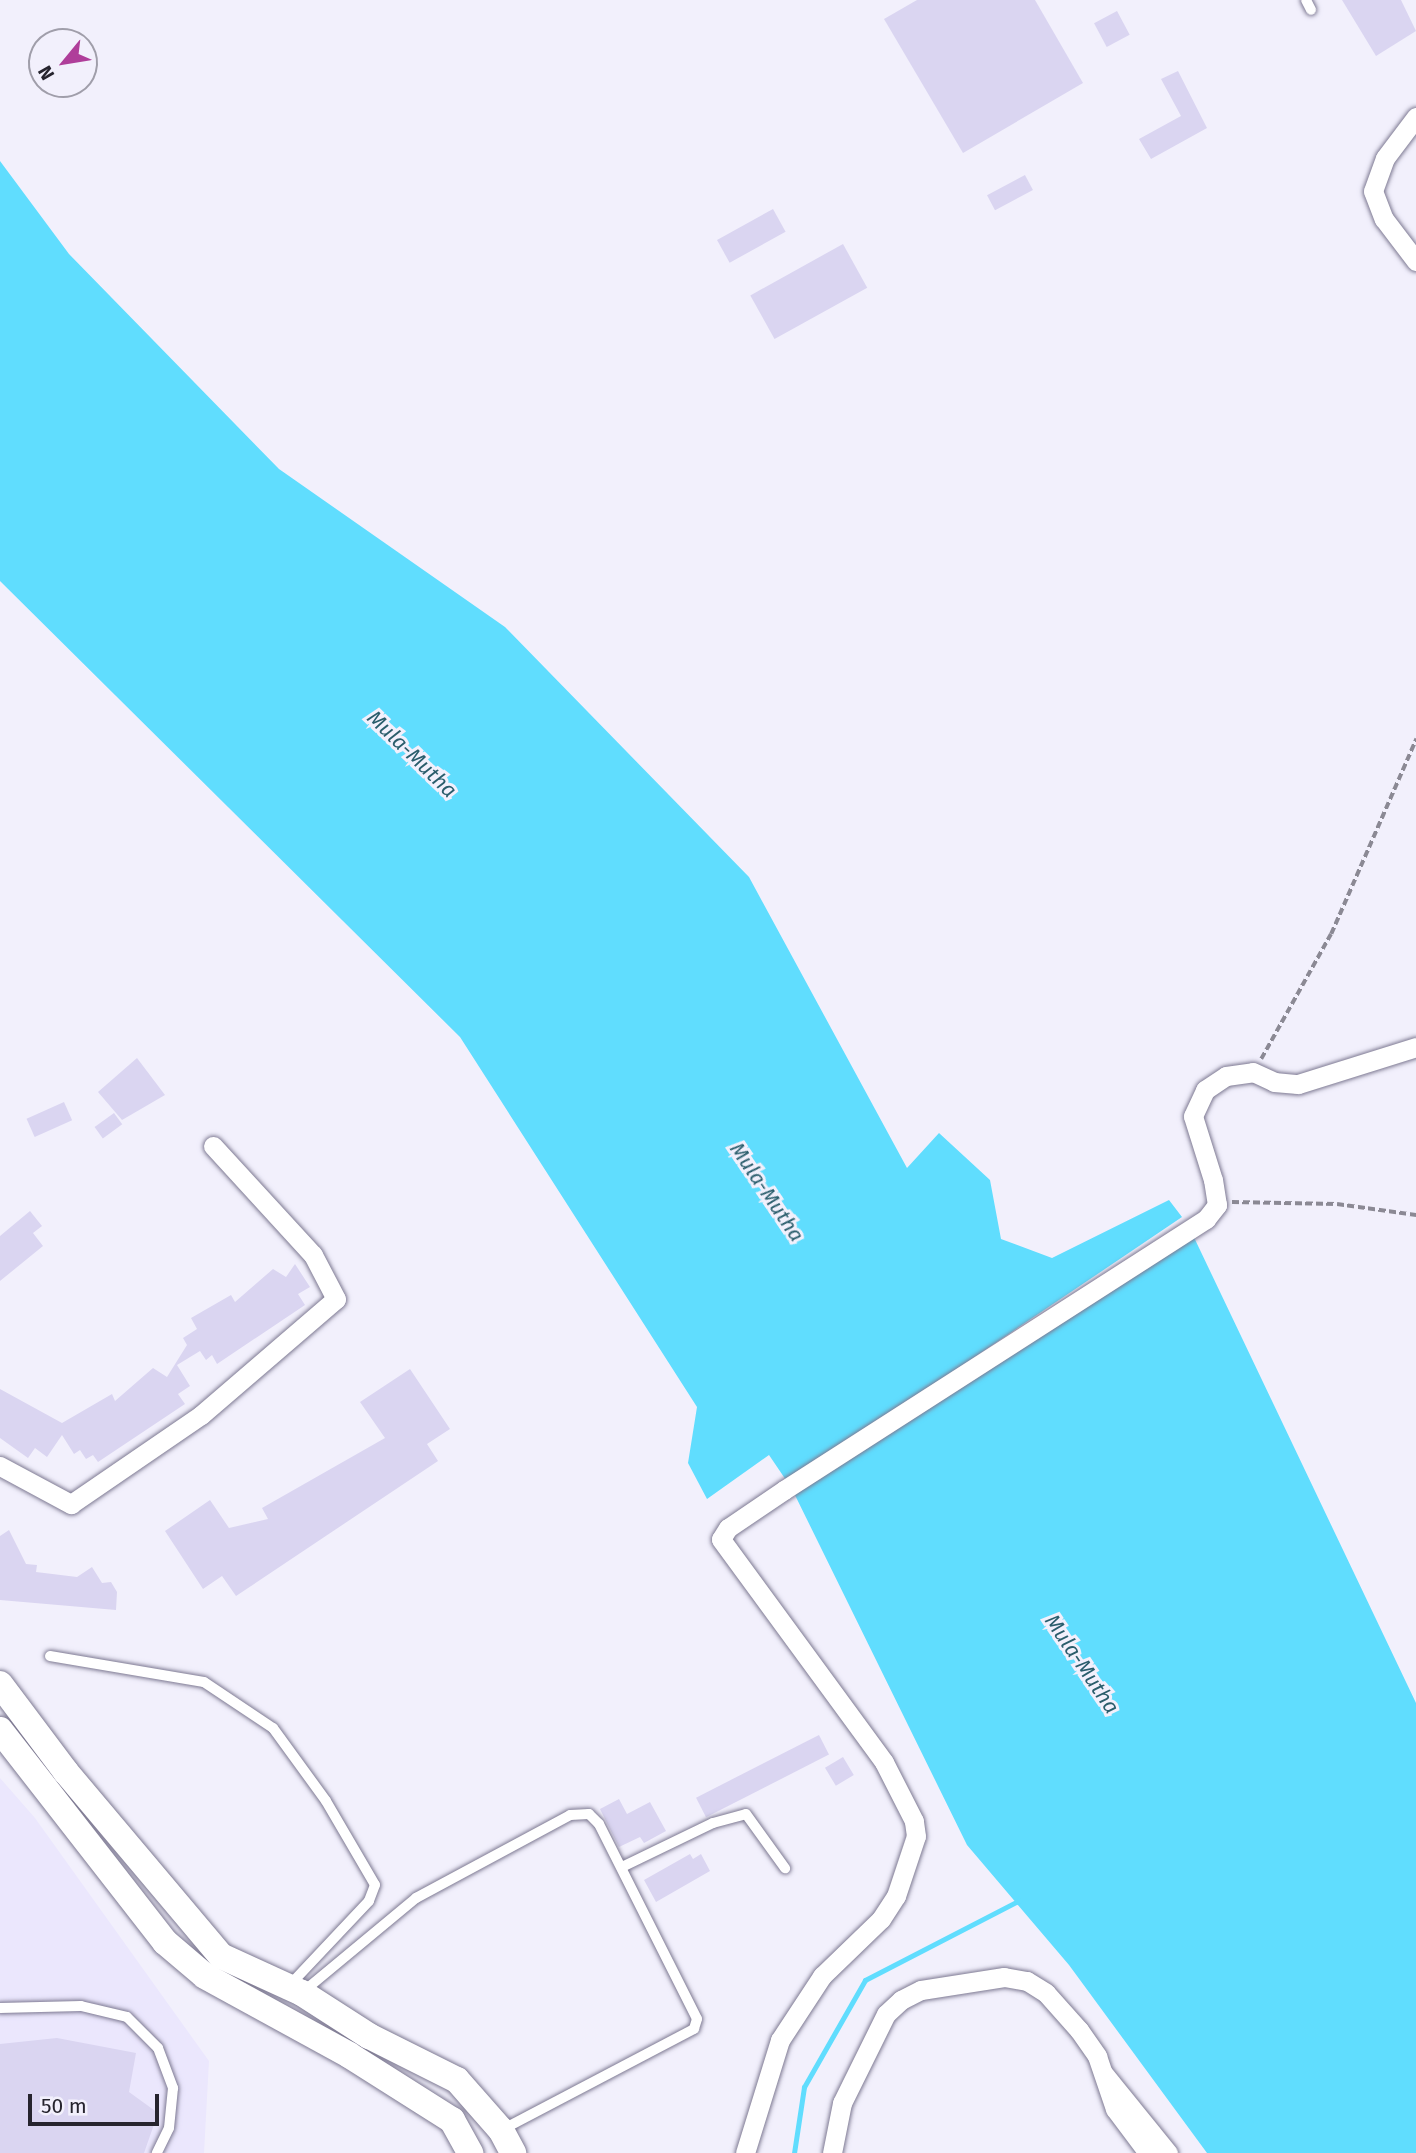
<!DOCTYPE html>
<html>
<head>
<meta charset="utf-8">
<style>
  body { margin:0 }
  #map { position:relative; width:1416px; height:2153px; overflow:hidden; background:#f2f0fc; font-family:"Fira Sans",sans-serif }
  div>[style] { position:absolute }
  .built>* { inset:0; background:#ebe7fd }
  .water>* { inset:0; background:#60ddfe }
  .stream>* { height:5px; margin:-2.5px; padding:0 2.5px; transform-origin:2.5px; border-radius:2.5px; background:#60ddfe }
  .building>* { inset:0; background:#dad5f1; transform-origin:0 0 }
  .path>* { height:3.5px; margin-top:-1.75px; transform-origin:0; background:repeating-linear-gradient(90deg,#8b8994 0 7px,transparent 0 10.5px) }
  .roads { filter:drop-shadow(0 0 2px #7d7992) drop-shadow(0 0 2px #7d7992) }
  .lane>* { height:10px; margin:-5px; padding:0 5px; transform-origin:5px; border-radius:5px; background:#fff }
  .street>* { height:19px; margin:-9.5px; padding:0 9.5px; transform-origin:9.5px; border-radius:9.5px; background:#fff }
  .secondary>* { height:26px; margin:-13px; padding:0 13px; transform-origin:13px; border-radius:13px; background:#fff }
  span { translate:-50% -50%; white-space:nowrap; text-align:center; line-height:1.15; -webkit-text-stroke:6px #f2f0fc; paint-order:stroke }
  .water-label { font-size:21px; color:#2a5d6c; font-style:italic }
  .north { position:absolute; left:28px; top:28px; width:70px; height:70px; box-sizing:border-box; background:#f2f0fc; border:2px solid #a09eaa; border-radius:50%; rotate:240deg; font-size:19px; font-weight:700; line-height:28px; text-align:center; color:#26242e }
  .north::after { content:''; display:block; margin:auto; width:24px; height:32px; background:#af3e9a; clip-path:polygon(50% 0,100% 100%,50% 72%,0 100%) }
  .scale { position:absolute; left:28px; top:2094px; width:131px; height:32px; box-sizing:border-box; border:4px solid #26242e; border-top:0; padding-left:9px; font-size:21px; line-height:24px; white-space:nowrap; color:#26242e; -webkit-text-stroke:5px #f2f0fc; paint-order:stroke }
</style>
</head>
<body>
<div id="map">
  <div class="built">
    <i style="clip-path:polygon(0 1778px,35px 1818px,209px 2061px,204px 2153px,0 2153px)"></i>
  </div>
  <div class="water">
    <i style="clip-path:polygon(0 161px,69px 254px,279px 469px,505px 627px,749px 877px,907px 1168px,939px 1133px,990px 1180px,1001px 1239px,1052px 1258px,1169px 1200px,1182px 1217px,788px 1483px,769px 1455px,707px 1499px,688px 1463px,697px 1407px,460px 1037px,0 581px)"></i>
    <i style="clip-path:polygon(1190px 1229px,1416px 1703px,1416px 2153px,1207px 2153px,1069px 1965px,967px 1845px,791px 1487px)"></i>
  </div>
  <div class="stream">
    <i style="left:794px;top:2153px;width:67px;rotate:-81.4deg"></i>
    <i style="left:804px;top:2087px;width:123px;rotate:-60.3deg"></i>
    <i style="left:865px;top:1980px;width:174px;rotate:-27.3deg"></i>
  </div>
  <div class="building">
    <i style="clip-path:polygon(917px 0,1035px 0,1083px 83px,963px 153px,884px 19px)"></i>
    <i style="clip-path:polygon(1342px 0,1401px 0,1416px 31px,1376px 56px)"></i>
    <i style="left:1117px;top:11px;width:27px;height:26px;rotate:62deg"></i>
    <i style="clip-path:polygon(1178px 71px,1207px 128px,1151px 159px,1139px 139px,1181px 116px,1161px 79px)"></i>
    <i style="left:1025px;top:175px;width:17px;height:43px;rotate:62deg"></i>
    <i style="left:773px;top:209px;width:26px;height:64px;rotate:61deg"></i>
    <i style="left:843px;top:244px;width:50px;height:106px;rotate:61deg"></i>
    <i style="clip-path:polygon(137px 1058px,165px 1095px,122px 1120px,98px 1092px)"></i>
    <i style="left:64px;top:1102px;width:20px;height:41px;rotate:66deg"></i>
    <i style="left:114px;top:1113px;width:14px;height:24px;rotate:54deg"></i>
    <i style="clip-path:polygon(30px 1211px,42px 1226px,33px 1233px,43px 1246px,0 1281px,0 1236px)"></i>
    <i style="clip-path:polygon(295px 1264px,310px 1287px,298px 1294px,305px 1305px,217px 1364px,212px 1355px,206px 1360px,200px 1351px,177px 1365px,190px 1386px,178px 1394px,185px 1404px,98px 1462px,93px 1455px,86px 1459px,80px 1450px,74px 1454px,62px 1435px,47px 1457px,35px 1448px,28px 1458px,0 1438px,0 1389px,62px 1423px,112px 1394px,115px 1401px,153px 1368px,167px 1377px,187px 1345px,183px 1338px,197px 1329px,191px 1318px,231px 1295px,235px 1302px,273px 1269px,286px 1277px)"></i>
    <i style="clip-path:polygon(410px 1369px,450px 1429px,427px 1444px,438px 1461px,236px 1596px,222px 1576px,203px 1589px,165px 1531px,210px 1500px,229px 1528px,268px 1519px,262px 1508px,385px 1438px,360px 1402px)"></i>
    <i style="clip-path:polygon(9px 1530px,26px 1564px,37px 1565px,36px 1572px,77px 1577px,92px 1567px,102px 1583px,111px 1582px,117px 1592px,116px 1610px,0 1600px,0 1536px)"></i>
    <i style="left:819px;top:1735px;width:22px;height:138px;rotate:63deg"></i>
    <i style="left:843px;top:1757px;width:21px;height:21px;rotate:59deg"></i>
    <i style="clip-path:polygon(619px 1799px,627px 1814px,650px 1802px,666px 1831px,644px 1843px,640px 1837px,619px 1847px,600px 1809px)"></i>
    <i style="clip-path:polygon(690px 1854px,693px 1859px,701px 1854px,710px 1871px,656px 1902px,644px 1880px)"></i>
    <i style="clip-path:polygon(57px 2038px,136px 2053px,129px 2092px,158px 2113px,144px 2153px,0 2153px,0 2044px)"></i>
  </div>
  <div class="path">
    <i style="left:1261px;top:1059px;width:143px;rotate:-60.8deg"></i>
    <i style="left:1331px;top:934px;width:213px;rotate:-66.4deg"></i>
    <i style="left:1232px;top:1202px;width:105px;rotate:1.1deg"></i>
    <i style="left:1337px;top:1204px;width:80px;rotate:7.9deg"></i>
  </div>
  <div class="roads">
    <div class="lane">
      <i style="left:1306px;top:0;width:11px;rotate:63deg"></i>
      <i style="left:50px;top:1656px;width:156px;rotate:9.6deg"></i>
      <i style="left:204px;top:1682px;width:83px;rotate:33.7deg"></i>
      <i style="left:273px;top:1728px;width:90px;rotate:54deg"></i>
      <i style="left:326px;top:1801px;width:97px;rotate:59.7deg"></i>
      <i style="left:375px;top:1885px;width:17px;rotate:111deg"></i>
      <i style="left:369px;top:1901px;width:117px;rotate:133.3deg"></i>
      <i style="left:622px;top:1867px;width:101px;rotate:-25.8deg"></i>
      <i style="left:713px;top:1823px;width:34px;rotate:-15deg"></i>
      <i style="left:746px;top:1814px;width:67px;rotate:54.2deg"></i>
      <i style="left:304px;top:1991px;width:146px;rotate:-39.7deg"></i>
      <i style="left:416px;top:1898px;width:175px;rotate:-28.3deg"></i>
      <i style="left:570px;top:1815px;width:19px;rotate:-3deg"></i>
      <i style="left:589px;top:1814px;width:14px;rotate:45deg"></i>
      <i style="left:599px;top:1824px;width:218px;rotate:63.3deg"></i>
      <i style="left:697px;top:2019px;width:10px;rotate:107deg"></i>
      <i style="left:694px;top:2029px;width:217px;rotate:152.3deg"></i>
      <i style="left:0;top:2008px;width:81px;rotate:-1.4deg"></i>
      <i style="left:81px;top:2006px;width:47px;rotate:13.4deg"></i>
      <i style="left:127px;top:2017px;width:44px;rotate:45deg"></i>
      <i style="left:158px;top:2048px;width:43px;rotate:69.4deg"></i>
      <i style="left:173px;top:2088px;width:40px;rotate:95.7deg"></i>
      <i style="left:169px;top:2128px;width:28px;rotate:116deg"></i>
    </div>
    <div class="street">
      <i style="left:1416px;top:117px;width:51px;rotate:127.1deg"></i>
      <i style="left:1385px;top:158px;width:35px;rotate:110deg"></i>
      <i style="left:1373px;top:191px;width:30px;rotate:69deg"></i>
      <i style="left:1384px;top:219px;width:53px;rotate:52.7deg"></i>
      <i style="left:0;top:1466px;width:81px;rotate:28.2deg"></i>
      <i style="left:71px;top:1504px;width:158px;rotate:-34.4deg"></i>
      <i style="left:201px;top:1415px;width:178px;rotate:-40.7deg"></i>
      <i style="left:336px;top:1299px;width:50px;rotate:-117.6deg"></i>
      <i style="left:313px;top:1255px;width:148px;rotate:-132.5deg"></i>
      <i style="left:1104px;top:2074px;width:102px;rotate:51deg"></i>
      <i style="left:745px;top:2153px;width:118px;rotate:-72.8deg"></i>
      <i style="left:780px;top:2040px;width:77px;rotate:-56.7deg"></i>
      <i style="left:822px;top:1976px;width:82px;rotate:-44deg"></i>
      <i style="left:881px;top:1919px;width:27px;rotate:-57deg"></i>
      <i style="left:896px;top:1896px;width:63px;rotate:-71.6deg"></i>
      <i style="left:916px;top:1836px;width:15px;rotate:-98deg"></i>
      <i style="left:914px;top:1821px;width:66px;rotate:-117deg"></i>
      <i style="left:884px;top:1762px;width:276px;rotate:-126.2deg"></i>
      <i style="left:721px;top:1539px;width:13px;rotate:-58deg"></i>
      <i style="left:728px;top:1528px;width:68px;rotate:-34.2deg"></i>
      <i style="left:784px;top:1490px;width:502px;rotate:-32.71deg"></i>
      <i style="left:1206px;top:1219px;width:18px;rotate:-52deg"></i>
      <i style="left:1217px;top:1205px;width:25px;rotate:-99deg"></i>
      <i style="left:1213px;top:1180px;width:67px;rotate:-107.4deg"></i>
      <i style="left:1193px;top:1116px;width:29px;rotate:-65deg"></i>
      <i style="left:1205px;top:1090px;width:25px;rotate:-34deg"></i>
      <i style="left:1226px;top:1076px;width:27px;rotate:-8deg"></i>
      <i style="left:1253px;top:1072px;width:23px;rotate:25deg"></i>
      <i style="left:1274px;top:1082px;width:24px;rotate:5deg"></i>
      <i style="left:1298px;top:1084px;width:124px;rotate:-17.4deg"></i>
      <i style="left:832px;top:2153px;width:51px;rotate:-78.7deg"></i>
      <i style="left:842px;top:2103px;width:99px;rotate:-63.7deg"></i>
      <i style="left:886px;top:2014px;width:21px;rotate:-43deg"></i>
      <i style="left:901px;top:2000px;width:22px;rotate:-27deg"></i>
      <i style="left:921px;top:1990px;width:84px;rotate:-8.9deg"></i>
      <i style="left:1004px;top:1977px;width:23px;rotate:10deg"></i>
      <i style="left:1027px;top:1981px;width:22px;rotate:32deg"></i>
      <i style="left:1046px;top:1993px;width:50px;rotate:48.3deg"></i>
      <i style="left:1079px;top:2030px;width:32px;rotate:55deg"></i>
      <i style="left:1097px;top:2056px;width:56px;rotate:71.2deg"></i>
      <i style="left:1115px;top:2109px;width:55px;rotate:53.1deg"></i>
    </div>
    <div class="secondary">
      <i style="left:0;top:1684px;width:110px;rotate:53.1deg"></i>
      <i style="left:66px;top:1772px;width:241px;rotate:49.9deg"></i>
      <i style="left:221px;top:1956px;width:89px;rotate:24.6deg"></i>
      <i style="left:302px;top:1993px;width:80px;rotate:32.7deg"></i>
      <i style="left:369px;top:2036px;width:98px;rotate:26.6deg"></i>
      <i style="left:457px;top:2080px;width:67px;rotate:48.7deg"></i>
      <i style="left:501px;top:2130px;width:26px;rotate:62deg"></i>
      <i style="left:0;top:1730px;width:269px;rotate:52.1deg"></i>
      <i style="left:165px;top:1942px;width:52px;rotate:40.4deg"></i>
      <i style="left:205px;top:1976px;width:164px;rotate:28.7deg"></i>
      <i style="left:349px;top:2055px;width:122px;rotate:32.3deg"></i>
      <i style="left:452px;top:2120px;width:38px;rotate:61deg"></i>
    </div>
  </div>
  <div class="water-label">
    <span style="left:412px;top:754px;rotate:44deg">Mula-Mutha</span>
    <span style="left:767px;top:1192px;rotate:56deg">Mula-Mutha</span>
    <span style="left:1082px;top:1664px;rotate:56deg">Mula-Mutha</span>
  </div>
  <div class="north">N</div>
  <div class="scale">50 m</div>
</div>
</body>
</html>
